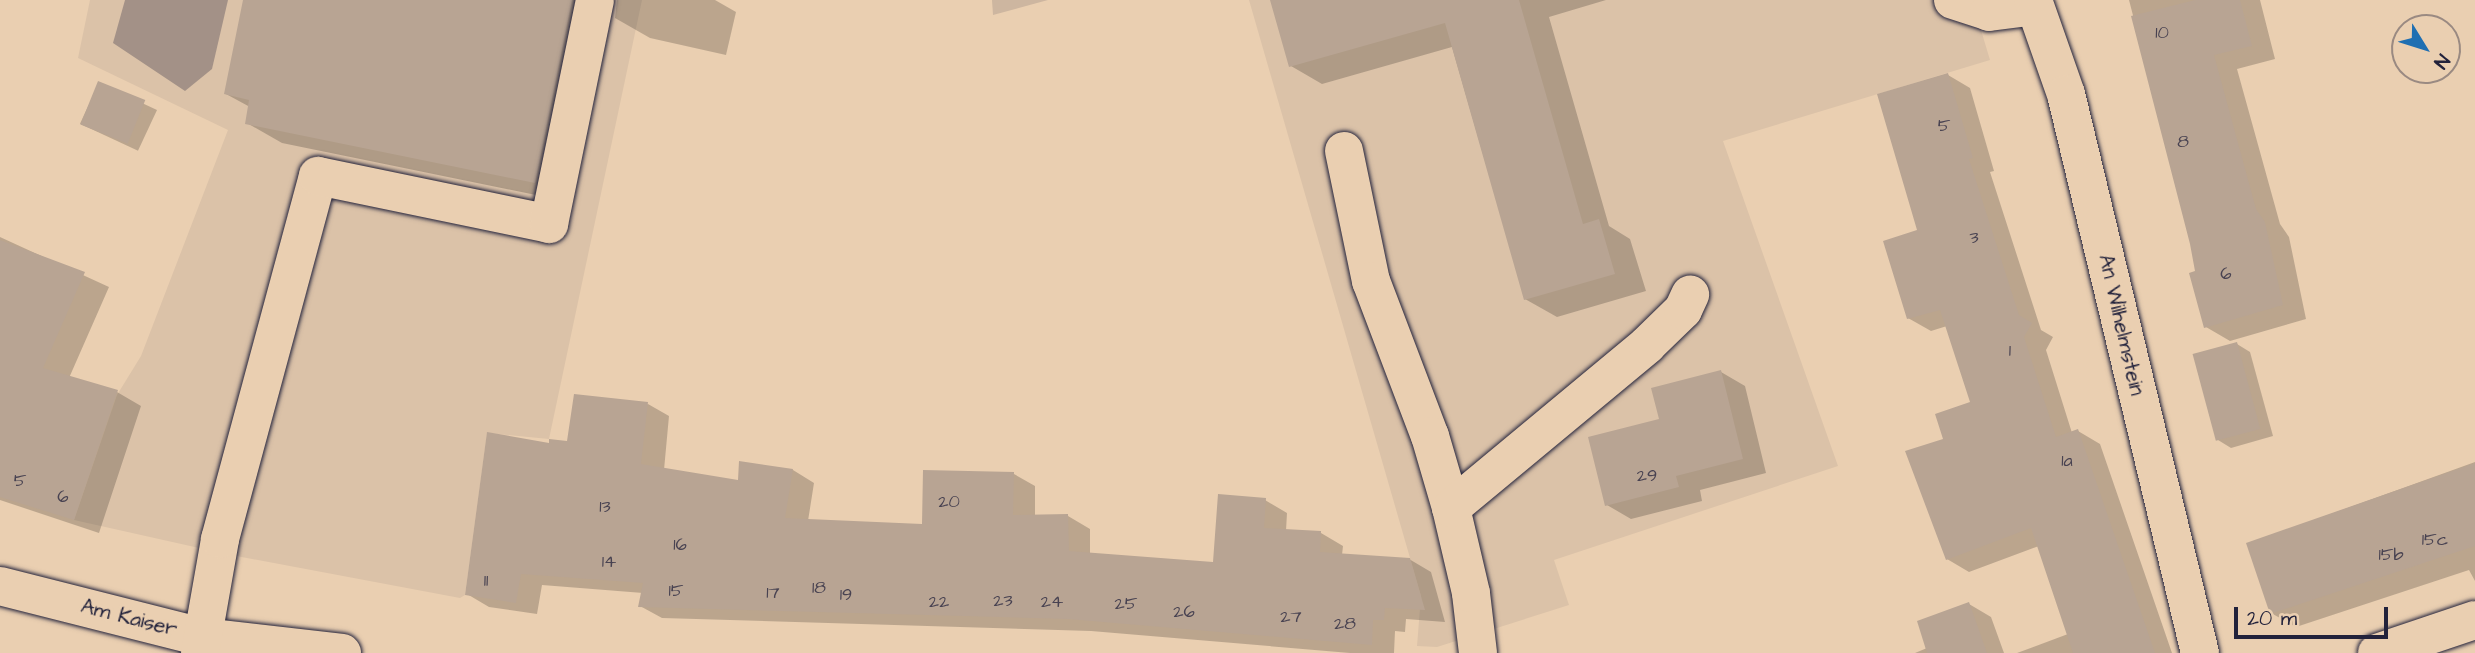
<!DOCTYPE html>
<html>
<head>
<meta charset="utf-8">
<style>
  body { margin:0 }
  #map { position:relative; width:2475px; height:653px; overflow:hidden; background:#eacfb1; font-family:"Architects Daughter",sans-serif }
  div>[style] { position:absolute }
  .built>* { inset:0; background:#dbc2a8 }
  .green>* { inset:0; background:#cdb6a0 }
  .water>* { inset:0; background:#a39187 }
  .shadow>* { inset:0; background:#0003; transform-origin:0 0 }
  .building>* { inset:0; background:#b8a493; transform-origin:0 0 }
  .roads { filter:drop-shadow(0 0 2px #22223b) drop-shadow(0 0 2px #22223b) }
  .minor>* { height:38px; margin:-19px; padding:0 19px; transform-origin:19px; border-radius:19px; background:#eacfb1 }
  span { translate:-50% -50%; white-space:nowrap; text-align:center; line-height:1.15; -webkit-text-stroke:6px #eacfb1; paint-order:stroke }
  .number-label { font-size:18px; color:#484251 }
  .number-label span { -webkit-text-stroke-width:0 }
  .street-label { font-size:21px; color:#22223b }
  .north { position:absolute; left:2391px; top:14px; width:70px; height:70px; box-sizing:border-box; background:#eacfb1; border:2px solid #9a8a82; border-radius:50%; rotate:128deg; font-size:19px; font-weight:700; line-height:28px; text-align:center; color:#22223b }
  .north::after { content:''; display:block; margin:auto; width:24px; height:32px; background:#1f6fb2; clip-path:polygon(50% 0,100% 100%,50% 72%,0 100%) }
  .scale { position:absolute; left:2234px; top:607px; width:154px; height:32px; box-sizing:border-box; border:4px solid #22223b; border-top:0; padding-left:9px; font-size:21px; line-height:24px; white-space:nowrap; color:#22223b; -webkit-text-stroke:5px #eacfb1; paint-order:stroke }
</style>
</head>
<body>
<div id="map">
  <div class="built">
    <i style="clip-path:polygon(90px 0,642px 0,549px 439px,487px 433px,465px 595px,460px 598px,226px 554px,74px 520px,117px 395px,141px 356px,228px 130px,78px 58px)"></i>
    <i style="clip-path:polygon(1249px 0,1972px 0,1990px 60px,1723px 141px,1838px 466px,1554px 560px,1569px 605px,1437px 647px,1417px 646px,1421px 596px)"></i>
  </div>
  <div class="green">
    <i style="clip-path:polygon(992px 0,1048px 0,993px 15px)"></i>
  </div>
  <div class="water">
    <i style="clip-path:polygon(125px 0,228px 0,212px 69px,185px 91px,113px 43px)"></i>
  </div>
  <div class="shadow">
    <i style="clip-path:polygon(245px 0,615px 0,604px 29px,570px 202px,282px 143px,247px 123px,250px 107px,226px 94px)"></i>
    <i style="clip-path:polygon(617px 0,715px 0,736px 12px,726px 55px,650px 38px,615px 18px)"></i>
    <i style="clip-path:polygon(1272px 0,1606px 0,1549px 17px,1609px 226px,1630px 239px,1646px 291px,1557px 317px,1525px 299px,1452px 47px,1322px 84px,1291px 66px)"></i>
    <i style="clip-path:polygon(2129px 0,2260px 0,2275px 59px,2237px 69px,2280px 224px,2289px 237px,2306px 319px,2230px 341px,2206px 327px,2192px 244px)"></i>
    <i style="clip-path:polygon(1948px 75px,1970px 88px,1994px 171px,1990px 172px,2041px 330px,2053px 337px,2046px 350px,2072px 433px,2078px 431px,2100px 444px,2172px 653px,2017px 653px,2068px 634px,2039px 546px,1969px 572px,1947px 559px,1945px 440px,1972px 403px,1947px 326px,1931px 331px,1908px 318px)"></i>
    <i style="left:99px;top:83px;width:64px;height:45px;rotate:25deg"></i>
    <i style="clip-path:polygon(0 237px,109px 287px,69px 378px,117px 392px,141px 406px,99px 533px,0 500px)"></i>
    <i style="clip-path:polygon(2237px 344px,2250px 352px,2273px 436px,2231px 448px,2218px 440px)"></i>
    <i style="clip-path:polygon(1721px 372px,1745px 386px,1766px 473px,1700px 490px,1702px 501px,1631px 519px,1607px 505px,1661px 420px)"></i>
    <i style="clip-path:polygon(648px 404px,669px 416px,664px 470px,739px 482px,793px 470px,814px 483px,808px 521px,923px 526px,1014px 474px,1035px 486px,1035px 517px,1068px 516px,1090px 529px,1090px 555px,1215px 564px,1265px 500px,1287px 513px,1286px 531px,1321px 533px,1343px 546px,1342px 555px,1409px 559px,1431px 572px,1445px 622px,1406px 619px,1405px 632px,1395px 631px,1394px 653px,1350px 653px,1091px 631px,662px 618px,640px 606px,643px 593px,542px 585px,537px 614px,489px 607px,467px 594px,550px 445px,569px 443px)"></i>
    <i style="clip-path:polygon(2475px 462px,2475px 581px,2469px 570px,2296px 627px,2271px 613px,2248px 544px)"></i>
    <i style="clip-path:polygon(1969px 604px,1991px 617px,2004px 653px,1915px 653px,1927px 648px)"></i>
  </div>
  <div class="building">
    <i style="clip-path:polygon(243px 0,572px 0,535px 183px,245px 124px,249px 100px,224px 94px)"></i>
    <i style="clip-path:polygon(1270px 0,1519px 0,1583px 224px,1599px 219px,1615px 274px,1524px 300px,1445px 23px,1289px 67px)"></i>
    <i style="clip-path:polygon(2195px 0,2240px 0,2252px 46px,2214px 55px,2256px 209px,2265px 222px,2283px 305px,2204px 328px,2189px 273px,2195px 271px,2190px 244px,2131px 16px)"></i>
    <i style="clip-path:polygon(1948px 73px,1973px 158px,1969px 159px,2019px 315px,2032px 323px,2024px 337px,2056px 437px,2078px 429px,2155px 653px,2073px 653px,2031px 528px,1946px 560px,1905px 451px,1943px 439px,1935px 414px,1970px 402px,1940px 310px,1907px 319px,1883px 241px,1917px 230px,1877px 94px)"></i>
    <i style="left:98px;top:81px;width:51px;height:47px;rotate:22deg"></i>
    <i style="clip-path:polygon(0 240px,85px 272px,43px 368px,118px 390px,74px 520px,0 497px)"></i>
    <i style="left:2237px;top:342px;width:90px;height:46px;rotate:75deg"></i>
    <i style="clip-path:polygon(1721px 370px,1743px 459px,1676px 476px,1679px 487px,1605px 506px,1588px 437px,1659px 419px,1651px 388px)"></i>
    <i style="clip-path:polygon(574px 394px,648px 402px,641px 464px,738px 480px,739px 461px,793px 469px,785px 518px,922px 524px,923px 470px,1014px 472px,1013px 515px,1068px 514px,1069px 551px,1213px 562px,1218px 494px,1266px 498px,1264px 528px,1321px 531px,1320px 552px,1410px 558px,1425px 610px,1385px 608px,1384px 620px,1373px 620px,1372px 645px,1068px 619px,638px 607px,643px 583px,521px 574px,516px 603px,465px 595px,487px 432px,549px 443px,549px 439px,567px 441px)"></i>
    <i style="clip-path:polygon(2475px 463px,2475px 546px,2270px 614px,2246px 543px)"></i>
    <i style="clip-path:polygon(1969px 602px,1987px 653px,1927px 653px,1917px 621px)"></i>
  </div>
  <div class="roads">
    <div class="minor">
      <i style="left:1953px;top:0;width:38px;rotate:18deg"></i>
      <i style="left:1989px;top:12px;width:46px;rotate:-7.4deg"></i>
      <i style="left:2033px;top:0;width:100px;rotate:70.7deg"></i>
      <i style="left:2066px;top:94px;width:575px;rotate:76.52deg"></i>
      <i style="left:1344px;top:151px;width:133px;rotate:78.3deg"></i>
      <i style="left:1371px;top:281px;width:166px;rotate:69.2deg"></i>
      <i style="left:1430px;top:436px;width:75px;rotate:73.7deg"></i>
      <i style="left:0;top:586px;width:208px;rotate:14.2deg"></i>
      <i style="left:202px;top:637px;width:141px;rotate:6.5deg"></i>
      <i style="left:200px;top:653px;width:116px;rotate:-80deg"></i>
      <i style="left:220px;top:539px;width:376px;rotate:-74.9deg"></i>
      <i style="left:318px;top:176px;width:236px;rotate:11.7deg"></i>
      <i style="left:549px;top:224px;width:229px;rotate:-78.4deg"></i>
      <i style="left:1478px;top:653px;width:60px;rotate:-96.7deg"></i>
      <i style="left:1471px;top:593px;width:87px;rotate:-103.2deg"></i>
      <i style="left:1451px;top:508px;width:255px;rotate:-39.7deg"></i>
      <i style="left:1647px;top:345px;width:50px;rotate:-44.2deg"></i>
      <i style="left:1683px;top:310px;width:17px;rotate:-65deg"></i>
      <i style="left:2377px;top:653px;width:103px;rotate:-18.6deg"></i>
    </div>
  </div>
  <div class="number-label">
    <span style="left:2162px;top:33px">10</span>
    <span style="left:1944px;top:126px">5</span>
    <span style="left:2183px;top:142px">8</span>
    <span style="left:1974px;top:238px">3</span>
    <span style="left:2226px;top:274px">6</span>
    <span style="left:2010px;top:351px">1</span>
    <span style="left:2067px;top:461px">1a</span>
    <span style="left:1647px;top:476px">29</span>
    <span style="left:20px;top:481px">5</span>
    <span style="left:63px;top:497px">6</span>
    <span style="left:949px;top:502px">20</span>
    <span style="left:605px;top:507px">13</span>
    <span style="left:2435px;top:540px">15c</span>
    <span style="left:680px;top:545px">16</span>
    <span style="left:2391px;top:555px">15b</span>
    <span style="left:609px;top:562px">14</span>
    <span style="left:486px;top:581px">11</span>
    <span style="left:819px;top:588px">18</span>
    <span style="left:676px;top:591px">15</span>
    <span style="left:773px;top:593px">17</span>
    <span style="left:846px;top:595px">19</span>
    <span style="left:1003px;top:601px">23</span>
    <span style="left:939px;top:602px">22</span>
    <span style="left:1052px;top:602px">24</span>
    <span style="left:1126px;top:604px">25</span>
    <span style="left:1184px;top:612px">26</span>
    <span style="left:1291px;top:617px">27</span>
    <span style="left:1345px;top:624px">28</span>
  </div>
  <div class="street-label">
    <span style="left:2121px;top:325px;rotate:77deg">An Wilhelmstein</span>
    <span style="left:129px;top:618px;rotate:14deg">Am Kaiser</span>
  </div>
  <div class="north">N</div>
  <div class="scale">20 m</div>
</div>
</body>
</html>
